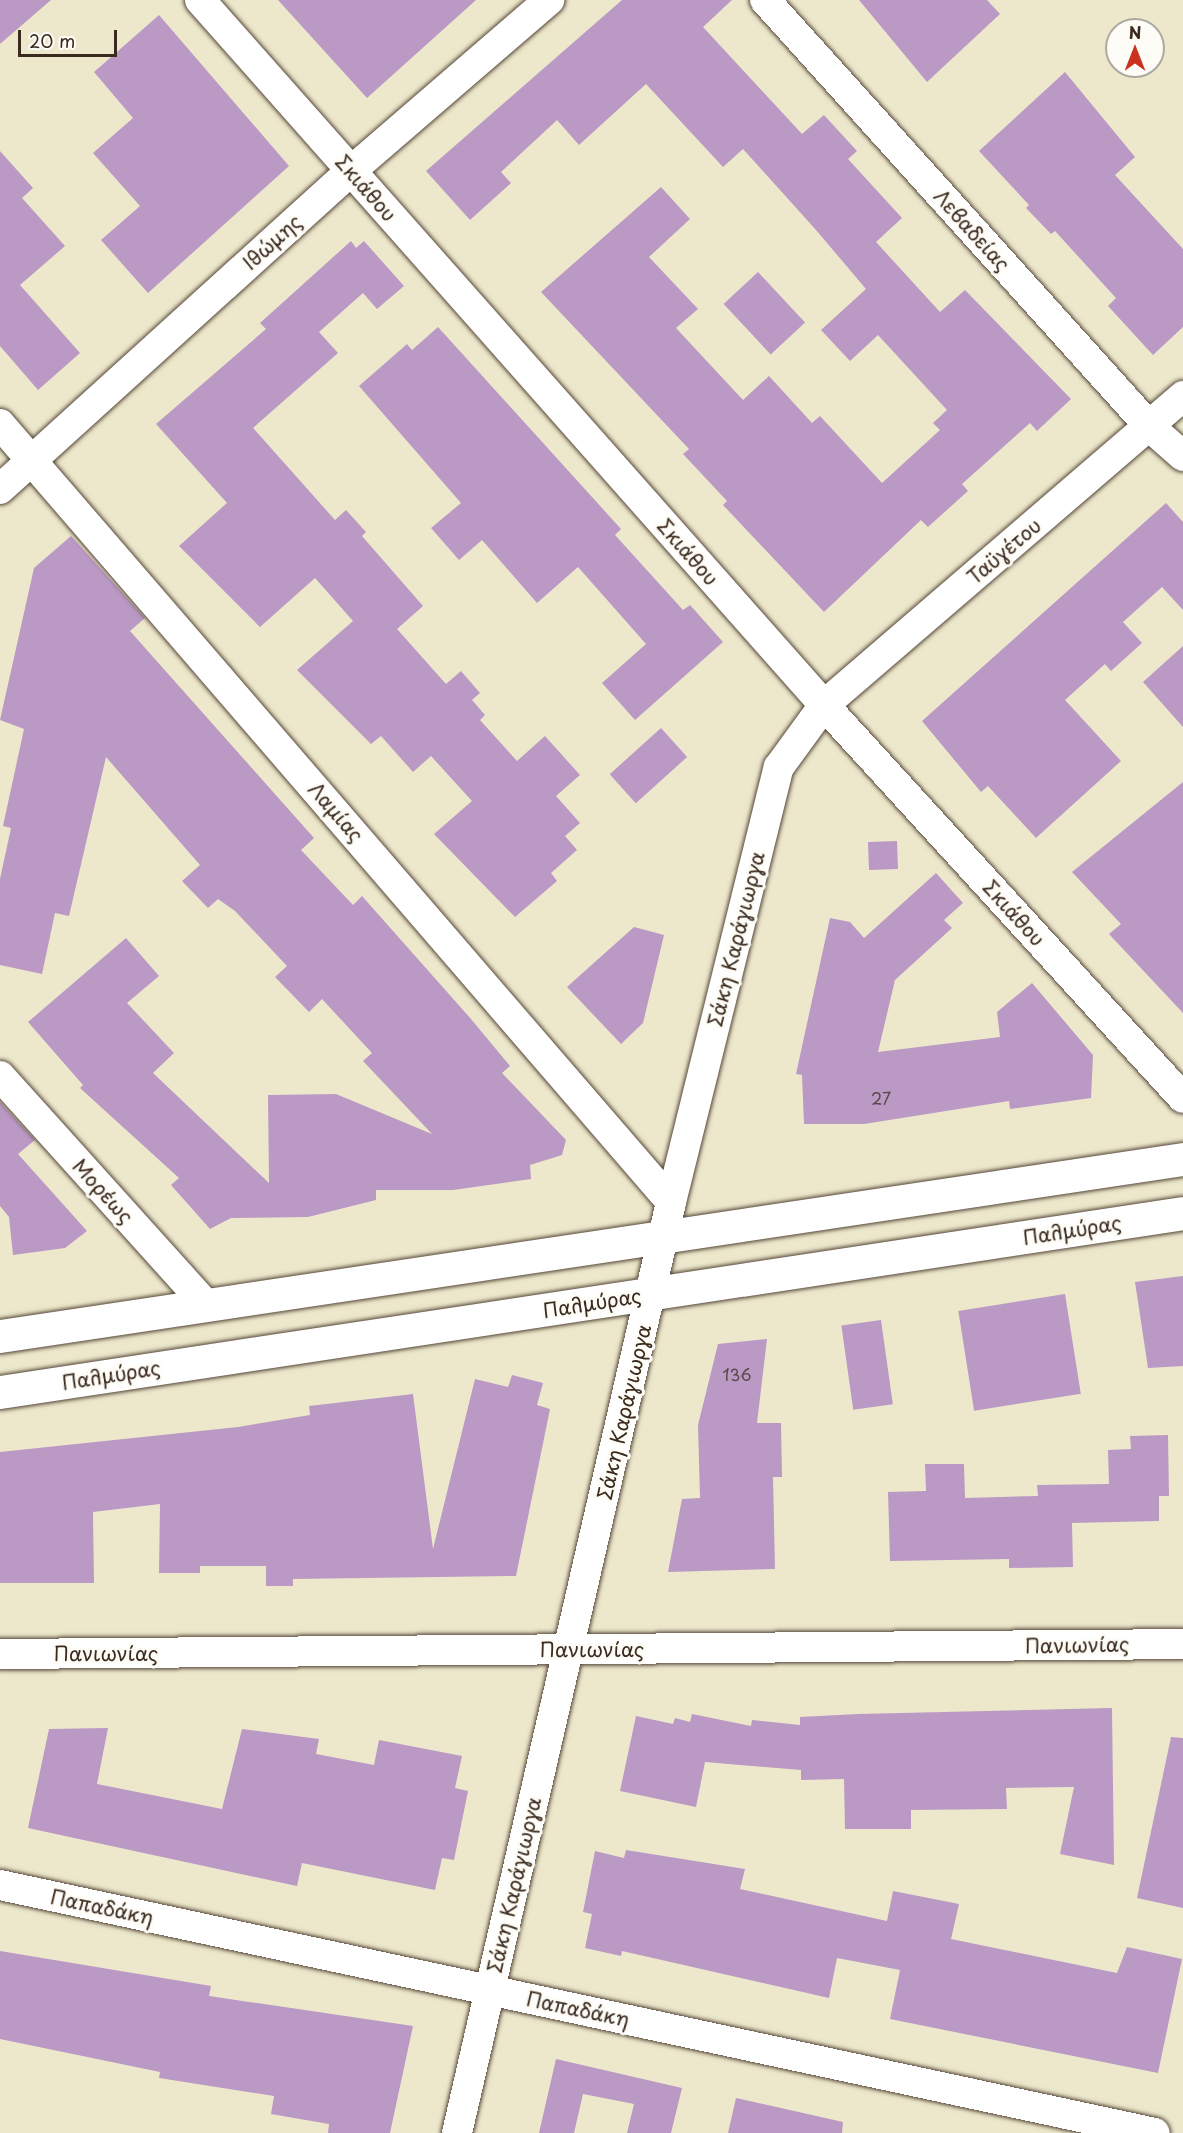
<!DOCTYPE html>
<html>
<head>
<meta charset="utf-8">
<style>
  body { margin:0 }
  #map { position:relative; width:1183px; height:2133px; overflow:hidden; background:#ede8cc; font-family:"Playpen Sans",sans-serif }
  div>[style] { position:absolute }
  .building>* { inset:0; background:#ba99c5; transform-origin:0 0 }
  .roads { filter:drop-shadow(0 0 2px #564638) drop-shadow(0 0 2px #564638) }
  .street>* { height:30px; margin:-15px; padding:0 15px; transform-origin:15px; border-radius:15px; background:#fff }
  .secondary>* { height:33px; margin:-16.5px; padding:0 16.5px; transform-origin:16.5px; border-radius:16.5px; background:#fff }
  span { translate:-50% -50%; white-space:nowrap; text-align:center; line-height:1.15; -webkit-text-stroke:6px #fdfcf7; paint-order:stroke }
  .number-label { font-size:16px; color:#5b4648 }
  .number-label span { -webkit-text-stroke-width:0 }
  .street-label { font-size:20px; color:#3b2a1e }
  .north { position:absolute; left:1105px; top:18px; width:60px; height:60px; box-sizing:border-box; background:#fdfcf7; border:2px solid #afa8a0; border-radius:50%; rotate:0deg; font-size:16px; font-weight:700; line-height:24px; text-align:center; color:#3b2a1e }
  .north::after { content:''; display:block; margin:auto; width:21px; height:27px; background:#c8321e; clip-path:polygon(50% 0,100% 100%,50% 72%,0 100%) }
  .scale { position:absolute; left:18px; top:30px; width:99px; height:27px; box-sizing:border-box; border:3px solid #3b2a1e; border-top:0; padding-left:8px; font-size:18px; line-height:21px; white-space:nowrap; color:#3b2a1e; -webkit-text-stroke:4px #fdfcf7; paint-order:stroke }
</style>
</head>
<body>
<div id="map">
  <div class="building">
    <i style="clip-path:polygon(0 0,51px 0,0 44px)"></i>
    <i style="clip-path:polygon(278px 0,476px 0,367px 98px)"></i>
    <i style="clip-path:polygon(622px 0,732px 0,703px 27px,802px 134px,824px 115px,857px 151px,848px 159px,902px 218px,876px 242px,940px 312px,965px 290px,1071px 399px,1037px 431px,1030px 423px,962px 484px,968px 491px,928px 527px,921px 520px,824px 612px,723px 505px,727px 501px,683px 454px,689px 449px,541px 292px,661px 187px,690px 219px,649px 257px,698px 309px,676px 328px,743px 400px,769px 376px,812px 423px,820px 416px,882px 483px,940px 430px,933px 423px,947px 410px,878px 335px,850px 361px,821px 330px,866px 289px,816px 230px,743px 149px,723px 167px,646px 84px,579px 145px,557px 120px,501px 172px,511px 183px,470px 220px,426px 171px)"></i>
    <i style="clip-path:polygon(859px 0,987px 0,1000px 14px,927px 82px)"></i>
    <i style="clip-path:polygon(159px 15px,289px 166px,148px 293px,101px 240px,140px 206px,93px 153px,133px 118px,94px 72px)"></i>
    <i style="clip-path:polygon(1065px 72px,1135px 157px,1115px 175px,1183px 249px,1183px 327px,1153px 355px,1108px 306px,1116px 298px,1055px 231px,1051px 234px,1026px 208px,1029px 205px,979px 151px)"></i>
    <i style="clip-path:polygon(0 151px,33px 188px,22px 198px,65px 246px,20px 285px,80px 353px,38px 390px,0 346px)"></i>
    <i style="clip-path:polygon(351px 241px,356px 248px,364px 241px,404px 286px,377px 309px,363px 293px,319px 332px,338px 353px,253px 428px,335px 520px,346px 510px,366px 532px,362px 536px,423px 606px,397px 629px,446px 684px,461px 671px,480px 693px,472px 700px,485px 715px,480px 720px,517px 761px,545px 736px,580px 775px,556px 796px,580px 823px,565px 836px,577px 850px,551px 873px,557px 881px,515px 917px,434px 834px,472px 801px,431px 756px,413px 772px,381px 736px,371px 744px,297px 670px,353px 621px,315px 578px,260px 627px,179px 546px,227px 503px,156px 424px,266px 329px,260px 323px)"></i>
    <i style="left:758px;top:272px;width:69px;height:47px;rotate:47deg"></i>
    <i style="clip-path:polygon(438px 327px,621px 529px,615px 535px,683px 610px,690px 605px,723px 642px,635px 720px,602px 683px,646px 644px,578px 567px,537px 603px,482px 540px,459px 560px,431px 528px,461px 503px,359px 386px,407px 344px,412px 350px)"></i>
    <i style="clip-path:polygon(1166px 503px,1183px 522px,1183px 610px,1162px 587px,1123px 622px,1142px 643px,1111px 671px,1105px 664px,1065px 700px,1121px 761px,1036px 838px,988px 786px,981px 792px,922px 721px)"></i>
    <i style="clip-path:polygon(71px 536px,145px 618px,130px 631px,314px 838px,301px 850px,353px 905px,362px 896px,471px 1019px,510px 1066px,502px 1073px,566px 1140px,562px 1155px,530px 1165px,531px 1179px,453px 1190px,376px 1190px,376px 1200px,308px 1217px,231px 1218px,210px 1229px,171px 1185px,179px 1178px,80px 1088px,83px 1085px,28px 1022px,126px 938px,159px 976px,127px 1003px,174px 1053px,153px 1073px,269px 1183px,268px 1095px,336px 1094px,432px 1134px,363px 1061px,372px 1053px,322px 999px,309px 1012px,275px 977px,287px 966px,235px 911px,218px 899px,208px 908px,182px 881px,200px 865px,106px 757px,69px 916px,55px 913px,42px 974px,0 965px,0 879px,11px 828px,3px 826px,24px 729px,0 720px,34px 568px)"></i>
    <i style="clip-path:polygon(1183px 646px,1183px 727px,1143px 682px)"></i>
    <i style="left:661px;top:728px;width:39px;height:69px;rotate:48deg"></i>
    <i style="clip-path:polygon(1183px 782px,1183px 1013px,1109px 934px,1121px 924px,1072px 872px)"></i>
    <i style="left:897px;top:841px;width:28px;height:29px;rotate:88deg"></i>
    <i style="clip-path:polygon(936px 873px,963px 903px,944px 920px,952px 928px,895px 980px,878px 1052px,1000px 1037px,997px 1012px,1032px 983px,1093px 1055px,1091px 1098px,1010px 1109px,1009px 1101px,864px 1124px,804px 1124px,802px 1075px,796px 1074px,830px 918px,850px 922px,864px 938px)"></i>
    <i style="clip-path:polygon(634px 927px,664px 935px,643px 1023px,621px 1044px,567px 987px)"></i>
    <i style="clip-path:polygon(0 1102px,35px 1140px,18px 1154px,87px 1231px,65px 1248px,13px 1255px,9px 1217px,0 1206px)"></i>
    <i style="clip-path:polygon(1183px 1276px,1183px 1366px,1148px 1368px,1135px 1282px)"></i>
    <i style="left:1065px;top:1294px;width:101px;height:108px;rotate:81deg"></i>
    <i style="left:881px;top:1320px;width:85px;height:40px;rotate:82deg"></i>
    <i style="clip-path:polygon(767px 1339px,757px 1423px,781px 1423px,782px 1477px,773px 1477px,775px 1569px,668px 1572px,682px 1499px,700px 1498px,698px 1425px,718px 1344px)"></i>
    <i style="clip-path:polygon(512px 1375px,543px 1383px,537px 1405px,550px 1409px,516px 1576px,293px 1579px,293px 1586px,266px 1586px,266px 1566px,200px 1566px,200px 1573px,159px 1573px,160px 1504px,93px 1512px,94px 1583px,0 1583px,0 1452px,238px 1427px,310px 1415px,309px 1406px,413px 1394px,433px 1549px,475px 1379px,508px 1387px)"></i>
    <i style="clip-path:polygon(1168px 1435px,1169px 1496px,1159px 1496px,1159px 1521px,1072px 1523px,1073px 1567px,1009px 1568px,1009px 1559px,890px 1561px,888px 1492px,926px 1491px,925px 1464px,964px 1464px,965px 1498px,1038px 1496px,1037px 1485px,1109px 1484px,1108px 1450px,1131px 1449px,1130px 1436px)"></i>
    <i style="clip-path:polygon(1112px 1708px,1114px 1865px,1060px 1854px,1074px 1787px,1006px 1788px,1007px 1809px,911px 1810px,911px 1829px,845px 1829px,844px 1779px,801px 1780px,801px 1770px,705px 1762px,696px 1807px,620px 1791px,636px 1716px,673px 1724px,675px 1718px,690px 1722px,692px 1714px,751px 1726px,752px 1720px,800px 1725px,800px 1717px,858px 1714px)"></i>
    <i style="clip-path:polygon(108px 1728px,97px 1784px,222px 1809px,242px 1729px,319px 1739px,316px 1754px,374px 1765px,379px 1740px,462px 1756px,455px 1788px,468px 1791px,454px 1860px,442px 1858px,435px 1890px,302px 1863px,297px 1886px,28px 1828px,49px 1729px)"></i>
    <i style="clip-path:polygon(1171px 1737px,1183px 1738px,1183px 1908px,1137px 1898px)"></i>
    <i style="clip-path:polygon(626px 1850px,745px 1869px,740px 1889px,887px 1921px,893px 1891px,959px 1904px,951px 1939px,1117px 1973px,1127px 1947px,1182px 1959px,1158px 2073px,890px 2019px,900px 1970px,837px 1958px,829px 1998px,622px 1951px,621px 1956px,585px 1948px,592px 1914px,583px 1912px,595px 1851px,624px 1858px)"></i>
    <i style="clip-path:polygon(0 1951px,211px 1986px,209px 1996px,413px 2026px,390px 2133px,328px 2133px,329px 2124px,271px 2114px,274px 2096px,159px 2078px,160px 2072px,0 2039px)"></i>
    <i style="clip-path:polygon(556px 2059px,682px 2088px,671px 2133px,627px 2133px,634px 2104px,583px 2094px,574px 2133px,539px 2133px)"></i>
    <i style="clip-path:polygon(736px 2098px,843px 2122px,842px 2133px,728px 2133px)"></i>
  </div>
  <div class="roads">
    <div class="street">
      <i style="left:200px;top:0;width:941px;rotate:48.49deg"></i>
      <i style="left:824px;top:705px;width:532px;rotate:47.59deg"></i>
      <i style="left:765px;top:0;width:575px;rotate:47.96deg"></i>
      <i style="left:1150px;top:427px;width:44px;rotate:41.3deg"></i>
      <i style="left:0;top:424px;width:1027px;rotate:49.22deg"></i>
      <i style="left:0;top:489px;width:474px;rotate:-42.2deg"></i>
      <i style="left:351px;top:171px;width:262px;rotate:-40.8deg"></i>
      <i style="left:0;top:1076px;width:308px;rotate:48deg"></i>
      <i style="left:0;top:1654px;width:1183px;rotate:-0.48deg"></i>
      <i style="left:0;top:1885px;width:1181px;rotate:12.12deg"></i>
      <i style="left:457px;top:2133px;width:955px;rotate:-77.05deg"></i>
      <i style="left:671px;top:1202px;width:448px;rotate:-76.1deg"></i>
      <i style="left:779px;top:767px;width:77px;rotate:-54deg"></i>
      <i style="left:824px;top:705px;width:474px;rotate:-40.7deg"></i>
    </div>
    <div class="secondary">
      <i style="left:0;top:1336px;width:1196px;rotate:-8.51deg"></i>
      <i style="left:0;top:1392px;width:1196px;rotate:-8.6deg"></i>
    </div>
  </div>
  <div class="number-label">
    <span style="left:881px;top:1098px">27</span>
    <span style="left:737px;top:1374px">136</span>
  </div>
  <div class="street-label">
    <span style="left:366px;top:188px;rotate:49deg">Σκιάθου</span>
    <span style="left:972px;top:230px;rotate:48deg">Λεβαδείας</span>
    <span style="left:272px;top:242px;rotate:-42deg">Ιθώμης</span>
    <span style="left:1004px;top:551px;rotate:-40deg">Ταϋγέτου</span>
    <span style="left:688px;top:552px;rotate:49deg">Σκιάθου</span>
    <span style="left:336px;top:812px;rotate:49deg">Λαμίας</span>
    <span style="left:1014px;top:913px;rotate:48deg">Σκιάθου</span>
    <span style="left:736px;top:939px;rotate:-76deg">Σάκη Καράγιωργα</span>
    <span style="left:103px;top:1191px;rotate:48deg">Μορέως</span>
    <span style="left:1072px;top:1230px;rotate:-9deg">Παλμύρας</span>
    <span style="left:592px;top:1303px;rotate:-9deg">Παλμύρας</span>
    <span style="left:111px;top:1375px;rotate:-9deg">Παλμύρας</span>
    <span style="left:624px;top:1412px;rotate:-77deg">Σάκη Καράγιωργα</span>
    <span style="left:1077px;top:1645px;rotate:-1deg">Πανιωνίας</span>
    <span style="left:592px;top:1649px">Πανιωνίας</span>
    <span style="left:106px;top:1653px">Πανιωνίας</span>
    <span style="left:514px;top:1885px;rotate:-77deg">Σάκη Καράγιωργα</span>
    <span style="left:102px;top:1907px;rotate:12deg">Παπαδάκη</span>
    <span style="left:578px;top:2009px;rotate:12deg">Παπαδάκη</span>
  </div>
  <div class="north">N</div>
  <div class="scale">20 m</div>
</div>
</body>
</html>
